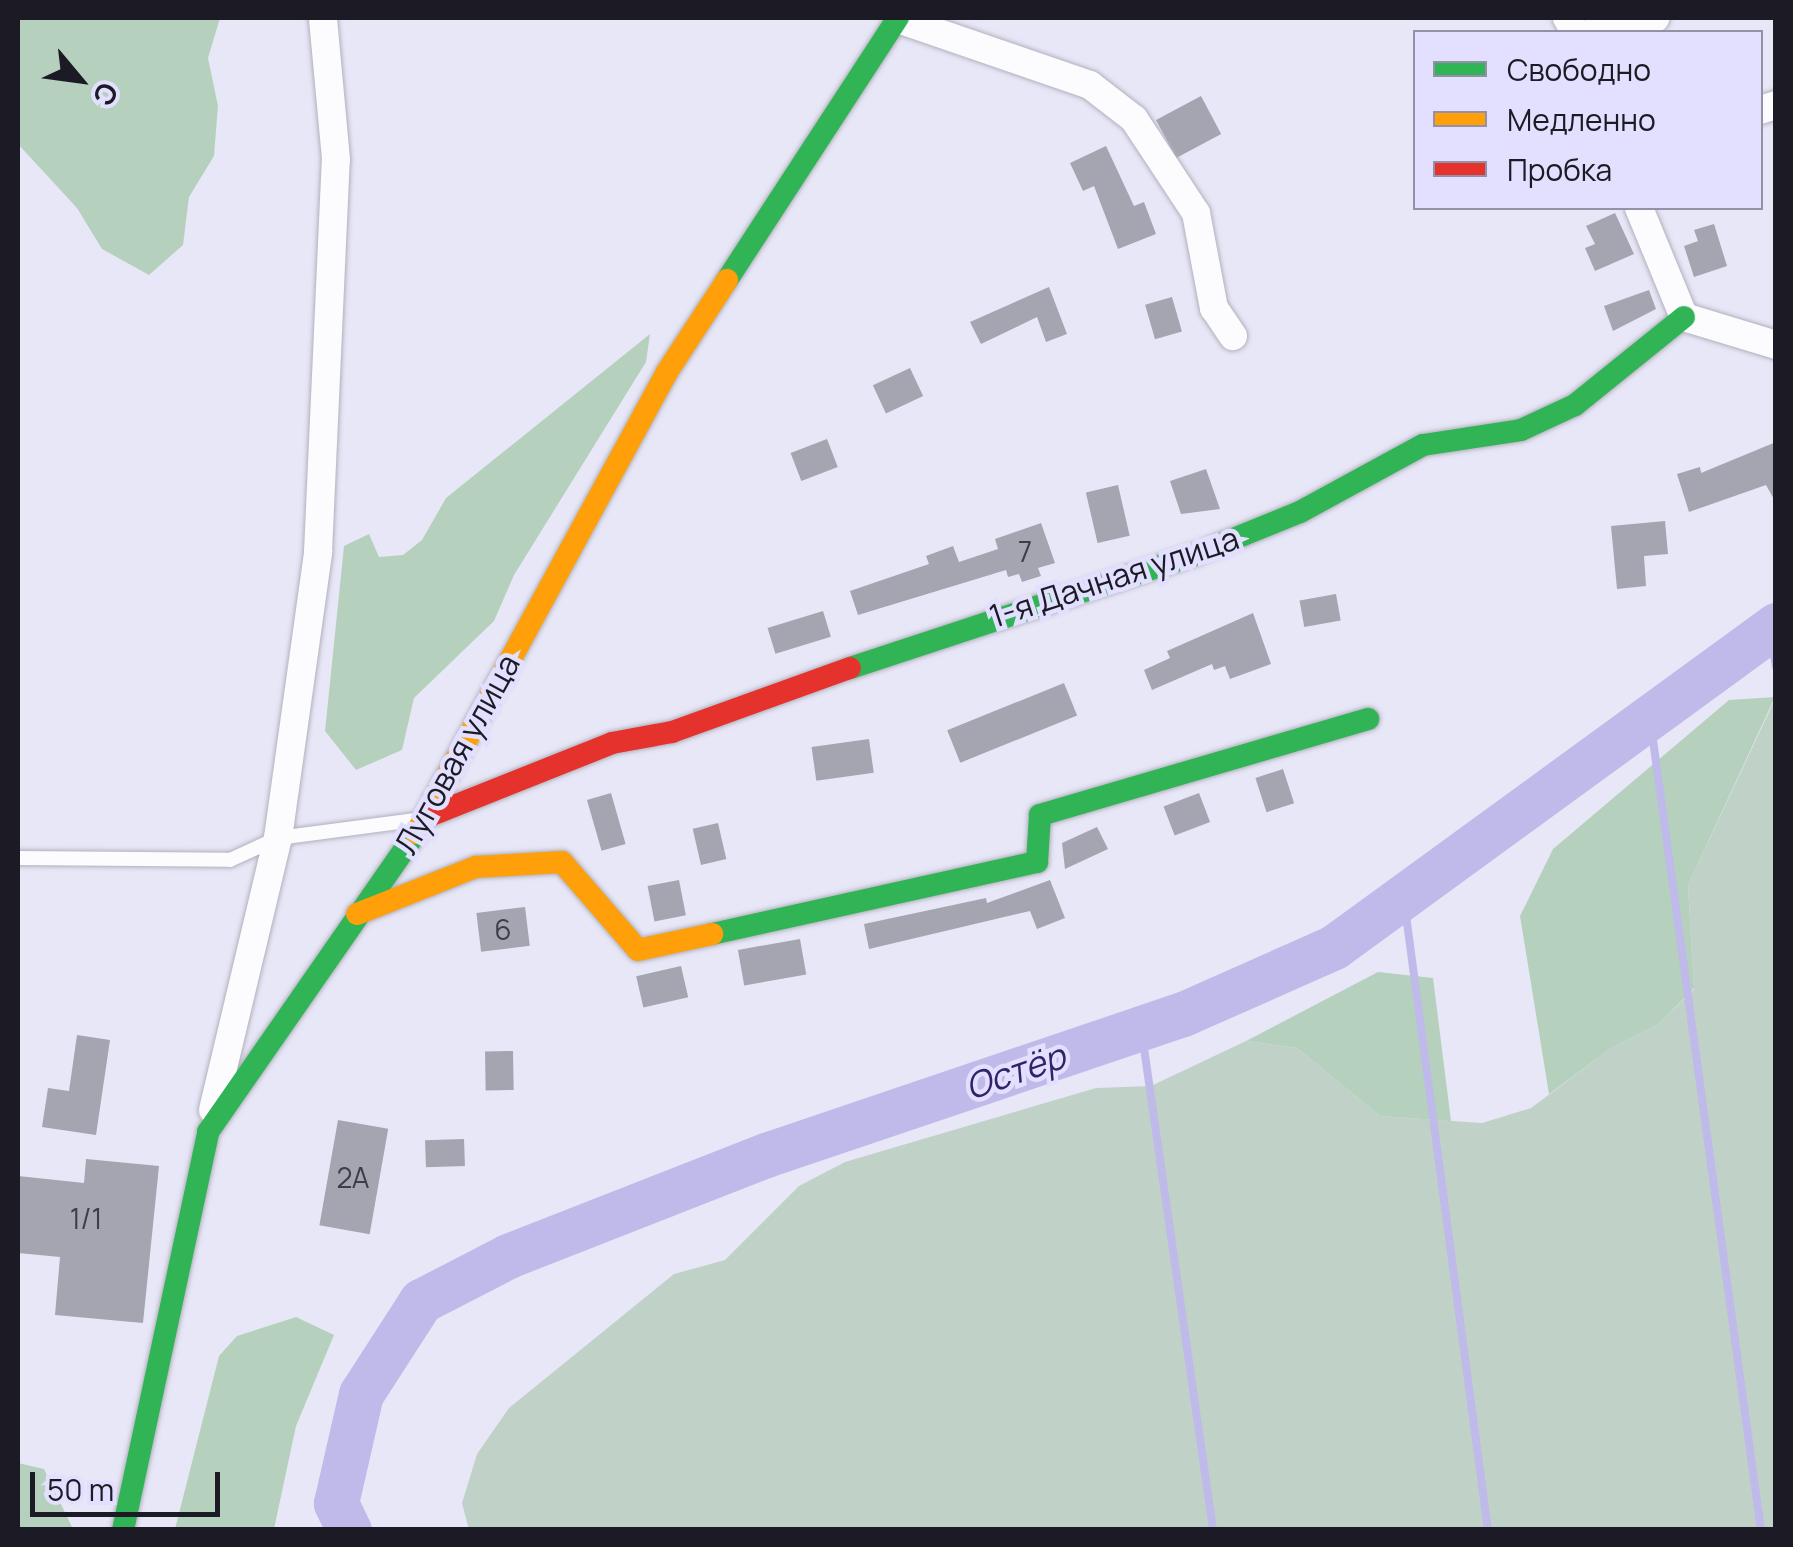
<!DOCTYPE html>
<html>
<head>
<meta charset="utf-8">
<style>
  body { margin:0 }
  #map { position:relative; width:1793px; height:1547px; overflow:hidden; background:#e8e7f7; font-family:Manrope,sans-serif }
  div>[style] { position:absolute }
  .green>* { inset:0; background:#c0d2c7 }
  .forest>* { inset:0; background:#b5d1bd }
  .stream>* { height:8px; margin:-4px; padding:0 4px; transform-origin:4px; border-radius:4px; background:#bfbaea }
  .river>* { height:45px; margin:-22.5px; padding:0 22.5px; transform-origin:22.5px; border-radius:22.5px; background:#bfbaea }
  .building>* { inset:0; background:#a5a4b1; transform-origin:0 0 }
  .roads { filter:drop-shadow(0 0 2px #b1b1bd) drop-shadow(0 0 2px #b1b1bd) }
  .lane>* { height:14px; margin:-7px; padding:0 7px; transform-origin:7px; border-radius:7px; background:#fcfbfe }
  .street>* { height:28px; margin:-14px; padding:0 14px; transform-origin:14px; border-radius:14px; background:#fcfbfe }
  .fast>* { height:22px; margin:-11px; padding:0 11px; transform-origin:11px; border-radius:11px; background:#30b455 }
  .slow>* { height:22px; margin:-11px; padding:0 11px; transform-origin:11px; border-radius:11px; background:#ff9f0a }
  .jam>* { height:22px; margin:-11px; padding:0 11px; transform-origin:11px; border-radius:11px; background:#e5322d }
  span { translate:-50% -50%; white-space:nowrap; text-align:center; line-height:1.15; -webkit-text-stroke:9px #e2e0fe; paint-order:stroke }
  .number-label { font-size:28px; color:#3e3d48 }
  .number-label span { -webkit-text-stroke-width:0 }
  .street-label { font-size:32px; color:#1c1b25 }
  .water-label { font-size:35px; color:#322269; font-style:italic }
  .frame { position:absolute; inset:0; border:20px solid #1c1b25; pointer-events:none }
  .legend { position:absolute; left:1413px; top:30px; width:350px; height:180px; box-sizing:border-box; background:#e2e0fe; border:2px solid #9391a7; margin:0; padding:12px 18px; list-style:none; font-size:30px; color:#1c1b25 }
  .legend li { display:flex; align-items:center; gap:20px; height:50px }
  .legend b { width:50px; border:2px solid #9391a7 }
  .north { position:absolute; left:30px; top:30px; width:100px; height:100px; -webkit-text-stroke:8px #e2e0fe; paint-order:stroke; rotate:119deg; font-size:28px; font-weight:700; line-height:40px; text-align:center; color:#1c1b25 }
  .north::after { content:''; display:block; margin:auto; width:35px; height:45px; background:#1c1b25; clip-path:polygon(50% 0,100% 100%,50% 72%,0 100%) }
  .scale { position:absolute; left:30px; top:1472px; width:190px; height:45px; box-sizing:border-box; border:5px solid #1c1b25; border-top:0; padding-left:12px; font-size:30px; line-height:35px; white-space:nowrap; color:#1c1b25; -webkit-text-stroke:8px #e2e0fe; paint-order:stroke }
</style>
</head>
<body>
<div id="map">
  <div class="green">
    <i style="clip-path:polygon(1775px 699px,1775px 1529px,469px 1530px,462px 1503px,477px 1454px,509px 1408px,674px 1274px,725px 1260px,799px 1186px,845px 1162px,1096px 1088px,1151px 1086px,1246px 1041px,1297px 1048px,1380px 1116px,1482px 1123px,1531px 1108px,1613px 1047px,1659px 1024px,1694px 989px,1688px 885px)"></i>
  </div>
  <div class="forest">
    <i style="clip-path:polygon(18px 18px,220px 18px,208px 58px,218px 106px,214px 156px,189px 197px,183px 245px,149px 275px,102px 249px,77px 208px,18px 144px)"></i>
    <i style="clip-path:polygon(650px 334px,646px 362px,514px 575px,494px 621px,414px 698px,402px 750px,356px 770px,325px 731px,344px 546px,369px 534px,379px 557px,403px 555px,422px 540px,446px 498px)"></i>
    <i style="clip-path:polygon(1775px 697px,1688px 885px,1694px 988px,1659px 1024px,1613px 1047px,1549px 1094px,1520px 916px,1553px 849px,1729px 700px)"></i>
    <i style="clip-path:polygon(1378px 972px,1433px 978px,1451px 1121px,1380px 1116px,1297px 1048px,1246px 1041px)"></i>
    <i style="clip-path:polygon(296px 1317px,334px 1335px,296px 1426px,274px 1529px,175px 1529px,219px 1356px,237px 1336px)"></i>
    <i style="clip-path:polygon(18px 1463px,44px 1469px,73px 1529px,18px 1529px)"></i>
  </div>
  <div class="stream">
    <i style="left:1770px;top:629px;width:38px;rotate:81deg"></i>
    <i style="left:1650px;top:718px;width:820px;rotate:82.22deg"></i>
    <i style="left:1404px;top:900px;width:636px;rotate:82.41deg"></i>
    <i style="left:1141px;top:1027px;width:508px;rotate:81.85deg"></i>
  </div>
  <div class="river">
    <i style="left:349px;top:1530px;width:30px;rotate:-116deg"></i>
    <i style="left:336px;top:1503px;width:112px;rotate:-77.1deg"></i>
    <i style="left:361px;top:1394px;width:111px;rotate:-57.2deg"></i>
    <i style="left:421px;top:1301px;width:98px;rotate:-27.3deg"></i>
    <i style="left:508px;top:1256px;width:277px;rotate:-21.4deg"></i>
    <i style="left:766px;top:1155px;width:440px;rotate:-18.7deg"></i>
    <i style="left:1183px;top:1014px;width:165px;rotate:-23.9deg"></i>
    <i style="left:1334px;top:947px;width:547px;rotate:-36.07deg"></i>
  </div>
  <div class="building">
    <i style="left:1201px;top:96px;width:43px;height:51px;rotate:62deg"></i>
    <i style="clip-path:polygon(1106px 146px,1134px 206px,1144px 202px,1156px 234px,1118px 249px,1094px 186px,1083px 191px,1070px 163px)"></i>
    <i style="clip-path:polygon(1615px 213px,1634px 254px,1595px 271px,1585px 248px,1595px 244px,1586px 226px)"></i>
    <i style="clip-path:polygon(1714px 224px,1727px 266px,1694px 277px,1684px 246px,1698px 241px,1694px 230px)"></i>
    <i style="clip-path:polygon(1049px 287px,1067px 334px,1046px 342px,1037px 317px,981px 344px,970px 322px)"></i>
    <i style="clip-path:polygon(1649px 290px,1656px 309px,1613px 331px,1604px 306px)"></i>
    <i style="left:1172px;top:297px;width:36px;height:28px;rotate:74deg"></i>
    <i style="left:910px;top:368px;width:31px;height:41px;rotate:65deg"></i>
    <i style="left:827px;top:439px;width:30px;height:39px;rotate:69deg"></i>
    <i style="clip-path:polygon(1776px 442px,1776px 503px,1766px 485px,1689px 512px,1677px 474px,1700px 467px,1701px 473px)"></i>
    <i style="clip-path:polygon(1206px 469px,1220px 509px,1181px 514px,1170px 481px)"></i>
    <i style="left:1118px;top:485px;width:52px;height:33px;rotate:77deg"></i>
    <i style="clip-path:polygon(1665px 521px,1668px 554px,1644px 556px,1646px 586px,1617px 589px,1611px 526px)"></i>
    <i style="clip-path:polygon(1041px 523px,1055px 563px,1038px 568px,1041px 576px,1022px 582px,1019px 574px,1008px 577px,1006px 570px,858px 615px,850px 591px,929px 564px,926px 556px,953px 546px,959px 562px,998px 549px,995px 539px)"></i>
    <i style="left:1336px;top:594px;width:27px;height:37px;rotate:80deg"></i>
    <i style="left:823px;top:611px;width:27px;height:58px;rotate:73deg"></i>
    <i style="clip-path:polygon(1253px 613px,1271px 664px,1230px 679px,1225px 666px,1214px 670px,1212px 664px,1152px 690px,1144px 670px,1170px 658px,1167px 651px)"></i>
    <i style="left:1064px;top:683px;width:35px;height:126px;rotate:68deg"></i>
    <i style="left:869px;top:739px;width:34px;height:58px;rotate:82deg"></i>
    <i style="left:1283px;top:769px;width:36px;height:29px;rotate:72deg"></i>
    <i style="left:611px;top:793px;width:53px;height:25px;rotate:74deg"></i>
    <i style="left:1199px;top:793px;width:31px;height:38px;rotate:69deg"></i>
    <i style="left:718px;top:823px;width:37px;height:26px;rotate:77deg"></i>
    <i style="clip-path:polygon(1097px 827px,1108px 849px,1065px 869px,1062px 843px)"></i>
    <i style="left:679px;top:880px;width:36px;height:32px;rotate:79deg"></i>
    <i style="clip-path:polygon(1050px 880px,1065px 918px,1037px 929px,1030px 911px,869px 949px,864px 924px,986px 898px,987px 903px)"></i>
    <i style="left:525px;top:907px;width:39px;height:49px;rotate:83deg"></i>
    <i style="left:800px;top:939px;width:36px;height:63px;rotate:80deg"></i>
    <i style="left:681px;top:966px;width:32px;height:46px;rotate:77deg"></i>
    <i style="clip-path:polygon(77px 1035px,110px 1040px,96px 1135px,42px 1127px,48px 1088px,69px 1091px)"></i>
    <i style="left:513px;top:1051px;width:39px;height:28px;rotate:89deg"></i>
    <i style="left:338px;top:1120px;width:51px;height:107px;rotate:10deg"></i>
    <i style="left:464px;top:1139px;width:27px;height:39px;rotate:88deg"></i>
    <i style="clip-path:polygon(86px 1159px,159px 1166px,143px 1323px,55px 1315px,60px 1257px,18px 1253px,18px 1176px,84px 1183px)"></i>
  </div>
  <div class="roads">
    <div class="lane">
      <i style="left:18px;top:858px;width:212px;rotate:0.5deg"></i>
      <i style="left:230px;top:860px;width:53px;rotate:-24.6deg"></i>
      <i style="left:278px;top:838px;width:137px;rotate:-7.5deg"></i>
    </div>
    <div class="street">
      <i style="left:1567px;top:18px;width:16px;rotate:60deg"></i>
      <i style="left:898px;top:19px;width:203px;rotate:19deg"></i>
      <i style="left:1090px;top:85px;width:56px;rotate:37.7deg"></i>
      <i style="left:1134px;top:119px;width:113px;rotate:56.6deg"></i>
      <i style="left:1196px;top:213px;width:97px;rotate:79.3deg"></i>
      <i style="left:1214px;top:308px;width:34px;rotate:56deg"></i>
      <i style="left:1593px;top:32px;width:64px;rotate:-12.7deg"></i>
      <i style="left:1760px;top:110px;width:17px;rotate:-17deg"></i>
      <i style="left:1639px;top:208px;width:118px;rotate:67.6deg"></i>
      <i style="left:1684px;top:317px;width:96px;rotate:16.9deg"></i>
      <i style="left:213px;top:1110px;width:280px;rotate:-76.6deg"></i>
      <i style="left:278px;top:838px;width:289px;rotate:-82deg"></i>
      <i style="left:318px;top:552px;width:393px;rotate:-87.4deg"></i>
      <i style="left:336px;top:159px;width:142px;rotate:-95.3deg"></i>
    </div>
    <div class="fast">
      <i style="left:727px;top:280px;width:313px;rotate:-56.9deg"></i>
      <i style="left:850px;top:668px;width:362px;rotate:-18.2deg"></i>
      <i style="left:1194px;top:555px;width:114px;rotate:-22.1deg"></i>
      <i style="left:1300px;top:512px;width:140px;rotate:-28.6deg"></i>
      <i style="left:1423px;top:445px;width:99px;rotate:-8.7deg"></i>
      <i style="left:1521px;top:430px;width:60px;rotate:-24.8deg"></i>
      <i style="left:1575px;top:405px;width:140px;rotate:-38.9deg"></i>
      <i style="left:712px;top:934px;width:333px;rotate:-12.5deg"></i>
      <i style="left:1037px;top:862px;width:47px;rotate:-86.3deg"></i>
      <i style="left:1040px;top:815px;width:342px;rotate:-16.3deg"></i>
      <i style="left:123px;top:1530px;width:407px;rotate:-77.9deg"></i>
      <i style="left:208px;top:1132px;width:364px;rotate:-55.2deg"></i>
    </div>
    <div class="slow">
      <i style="left:416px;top:833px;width:525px;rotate:-61.43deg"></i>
      <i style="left:667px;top:372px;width:110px;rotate:-56.9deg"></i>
      <i style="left:357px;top:914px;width:128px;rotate:-21.6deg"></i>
      <i style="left:476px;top:867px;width:86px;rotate:-3.3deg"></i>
      <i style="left:562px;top:862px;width:116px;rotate:49.2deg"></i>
      <i style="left:638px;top:950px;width:76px;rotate:-12.2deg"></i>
    </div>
    <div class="jam">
      <i style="left:424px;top:818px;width:202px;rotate:-21.7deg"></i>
      <i style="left:612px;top:743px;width:61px;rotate:-10.4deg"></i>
      <i style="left:672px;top:732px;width:189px;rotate:-19.8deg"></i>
    </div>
  </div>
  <div class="number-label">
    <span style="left:1025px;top:551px">7</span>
    <span style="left:503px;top:929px">6</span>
    <span style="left:353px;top:1177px">2А</span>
    <span style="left:86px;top:1218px">1/1</span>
  </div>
  <div class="street-label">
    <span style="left:1114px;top:577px;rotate:-18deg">1-я Дачная улица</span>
    <span style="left:457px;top:754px;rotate:-61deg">Луговая улица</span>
  </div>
  <div class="water-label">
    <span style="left:1015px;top:1071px;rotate:-19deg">Остёр</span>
  </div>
  <div class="frame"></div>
  <ul class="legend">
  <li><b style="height:12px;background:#30b455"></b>Свободно</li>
  <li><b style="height:12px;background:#ff9f0a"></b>Медленно</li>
  <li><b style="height:12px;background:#e5322d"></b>Пробка</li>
  </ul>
  <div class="north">С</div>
  <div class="scale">50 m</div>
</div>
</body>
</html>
